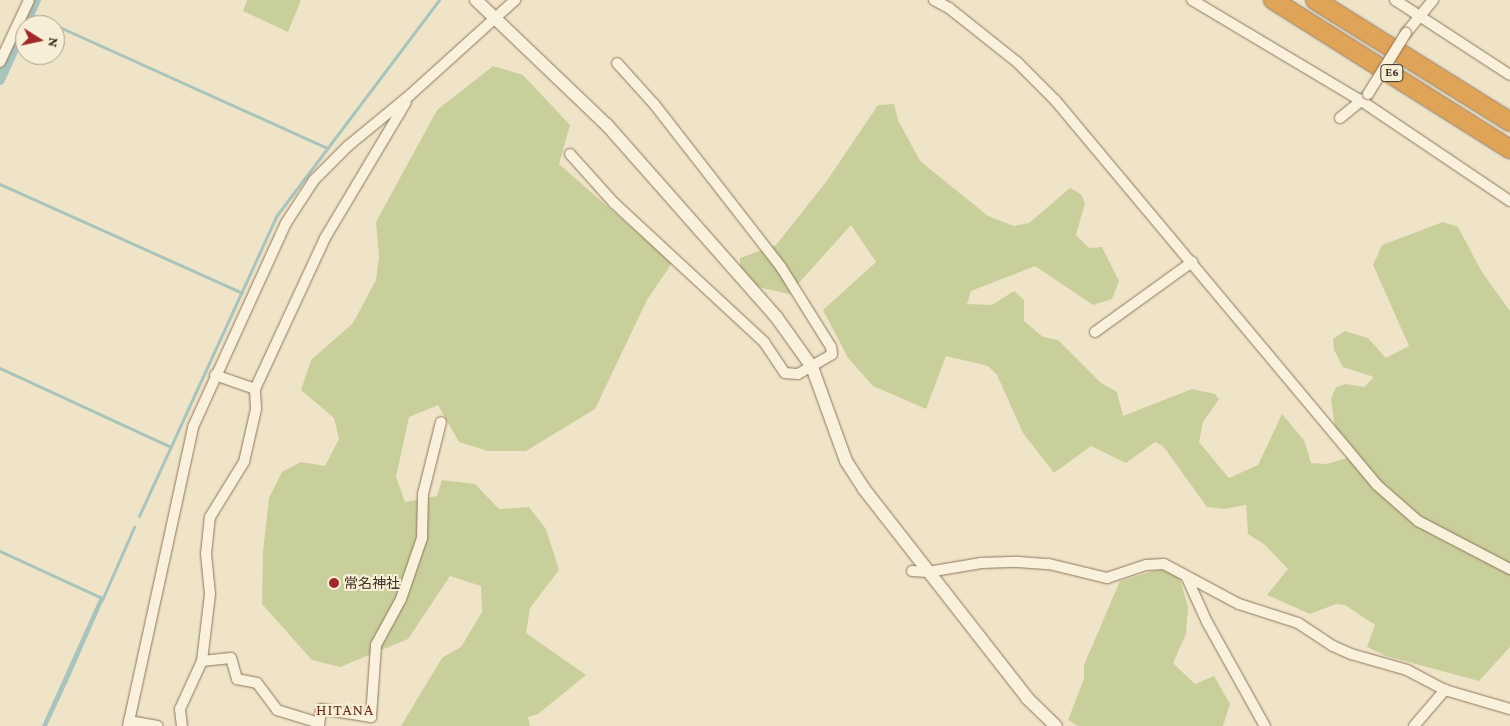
<!DOCTYPE html>
<html>
<head>
<meta charset="utf-8">
<style>
  body { margin:0 }
  #map { position:relative; width:1510px; height:726px; overflow:hidden; background:#f0e4c8; font-family:"Crimson Pro","Noto Sans JP",serif }
  div>[style] { position:absolute }
  .green>* { inset:0; background:#c9cf9b }
  .water>* { inset:0; background:#a9c4bc }
  .stream>* { height:3px; margin:-1.5px; padding:0 1.5px; transform-origin:1.5px; border-radius:1.5px; background:#a9c4bc }
  .canal>* { height:10px; margin:-5px; padding:0 5px; transform-origin:5px; border-radius:5px; background:#a9c4bc }
  .roads { filter:drop-shadow(0 0 1px #8d765c) drop-shadow(0 0 1px #8d765c) }
  .minor>* { height:10px; margin:-5px; padding:0 5px; transform-origin:5px; border-radius:5px; background:#faf1dc }
  .tertiary>* { height:12px; margin:-6px; padding:0 6px; transform-origin:6px; border-radius:6px; background:#faf1dc }
  .motorway>* { height:18px; margin:-9px; padding:0 9px; transform-origin:9px; border-radius:9px; background:#e0a458 }
  .bridges { filter:drop-shadow(0 0 1px #8d765c) drop-shadow(0 0 1px #8d765c) }
  .minor-bridge>* { height:10px; margin:-5px; padding:0 5px; transform-origin:5px; border-radius:5px; background:#faf1dc }
  .dots>* { width:14px; height:14px; translate:-50% -50%; box-sizing:border-box; border:2px solid #f7eed8; border-radius:50% }
  span { translate:-50% -50%; white-space:nowrap; text-align:center; line-height:1.15; -webkit-text-stroke:4px #f7eed8; paint-order:stroke }
  .shield-label span { padding:1px 4px; background:#f7eed8; border:1px solid; border-radius:4px; -webkit-text-stroke-width:0 }
  .shield-label { font-size:12px; color:#3d2e20; font-weight:700 }
  .poi-label { font-size:14px; color:#3d2e20 }
  .left { translate:0 -50%; text-align:left }
  .quarter-label { font-size:16px; color:#6b2e1e; letter-spacing:1px }
  .north { position:absolute; left:15px; top:15px; width:50px; height:50px; box-sizing:border-box; background:#f7eed8; border:1px solid #ada18e; border-radius:50%; rotate:100deg; font-size:14px; font-weight:700; line-height:20px; text-align:center; color:#3d2e20 }
  .north::after { content:''; display:block; margin:auto; width:18px; height:22px; background:#9e2a2b; clip-path:polygon(50% 0,100% 100%,50% 72%,0 100%) }
</style>
</head>
<body>
<div id="map">
  <div class="green">
    <i style="clip-path:polygon(247px 0,301px 0,288px 32px,243px 11px)"></i>
    <i style="clip-path:polygon(493px 66px,523px 75px,570px 125px,559px 164px,672px 263px,647px 300px,595px 409px,526px 451px,488px 451px,459px 442px,438px 405px,409px 417px,396px 477px,405px 502px,437px 496px,442px 480px,475px 484px,499px 509px,529px 507px,546px 529px,559px 570px,530px 608px,526px 633px,586px 675px,538px 714px,528px 717px,530px 726px,401px 726px,442px 658px,461px 647px,482px 612px,481px 586px,450px 576px,408px 639px,340px 667px,312px 660px,262px 604px,263px 551px,269px 498px,282px 472px,301px 462px,325px 466px,339px 439px,334px 418px,301px 390px,311px 360px,353px 323px,376px 280px,379px 257px,376px 222px,437px 110px)"></i>
    <i style="clip-path:polygon(894px 104px,898px 120px,920px 161px,988px 216px,1014px 226px,1029px 223px,1070px 188px,1081px 194px,1085px 203px,1076px 235px,1089px 248px,1102px 247px,1119px 281px,1112px 299px,1093px 305px,1035px 266px,971px 291px,967px 304px,992px 305px,1014px 291px,1024px 300px,1024px 321px,1043px 337px,1058px 340px,1101px 383px,1117px 392px,1123px 416px,1192px 389px,1215px 394px,1219px 399px,1203px 422px,1199px 442px,1229px 478px,1258px 465px,1282px 414px,1304px 440px,1311px 463px,1327px 464px,1357px 455px,1335px 428px,1331px 399px,1336px 387px,1346px 384px,1364px 387px,1374px 377px,1343px 367px,1334px 350px,1333px 339px,1345px 331px,1368px 338px,1386px 358px,1409px 346px,1373px 265px,1382px 245px,1443px 222px,1458px 227px,1482px 272px,1510px 311px,1510px 647px,1479px 681px,1386px 656px,1367px 647px,1375px 625px,1345px 605px,1336px 604px,1310px 614px,1267px 595px,1288px 569px,1265px 545px,1248px 534px,1246px 505px,1224px 509px,1207px 507px,1163px 446px,1155px 442px,1126px 463px,1091px 446px,1054px 473px,1023px 433px,997px 375px,988px 366px,946px 356px,926px 409px,873px 386px,848px 358px,823px 310px,876px 262px,851px 225px,789px 294px,740px 283px,740px 258px,776px 245px,826px 182px,878px 105px)"></i>
    <i style="clip-path:polygon(1160px 569px,1179px 576px,1188px 607px,1186px 634px,1173px 663px,1195px 684px,1214px 676px,1230px 704px,1223px 726px,1078px 726px,1068px 720px,1084px 679px,1084px 665px,1120px 581px)"></i>
  </div>
  <div class="water">
    <i style="clip-path:polygon(101px 595px,104px 599px,68px 681px,47px 726px,42px 726px)"></i>
  </div>
  <div class="stream">
    <i style="left:29px;top:14px;width:27px;rotate:24deg"></i>
    <i style="left:55px;top:25px;width:299px;rotate:24.3deg"></i>
    <i style="left:0;top:184px;width:265px;rotate:24.2deg"></i>
    <i style="left:0;top:368px;width:188px;rotate:24.8deg"></i>
    <i style="left:139px;top:516px;width:331px;rotate:-65.4deg"></i>
    <i style="left:277px;top:215px;width:269px;rotate:-53deg"></i>
    <i style="left:0;top:551px;width:112px;rotate:24.7deg"></i>
    <i style="left:102px;top:600px;width:80px;rotate:-66.3deg"></i>
  </div>
  <div class="canal">
    <i style="left:0;top:80px;width:88px;rotate:-65.8deg"></i>
  </div>
  <div class="roads">
    <div class="minor">
      <i style="left:934px;top:0;width:17px;rotate:28deg"></i>
      <i style="left:949px;top:8px;width:87px;rotate:38.5deg"></i>
      <i style="left:1017px;top:62px;width:54px;rotate:45deg"></i>
      <i style="left:1055px;top:100px;width:502px;rotate:50.09deg"></i>
      <i style="left:1377px;top:485px;width:55px;rotate:41.3deg"></i>
      <i style="left:1418px;top:521px;width:104px;rotate:27.6deg"></i>
      <i style="left:1192px;top:0;width:199px;rotate:30.8deg"></i>
      <i style="left:1363px;top:102px;width:177px;rotate:34deg"></i>
      <i style="left:1395px;top:0;width:137px;rotate:33.1deg"></i>
      <i style="left:1406px;top:33px;width:43px;rotate:-50.7deg"></i>
      <i style="left:0;top:62px;width:68px;rotate:-64.9deg"></i>
      <i style="left:1340px;top:118px;width:33px;rotate:-39deg"></i>
      <i style="left:570px;top:154px;width:66px;rotate:48.1deg"></i>
      <i style="left:614px;top:203px;width:205px;rotate:42.8deg"></i>
      <i style="left:764px;top:342px;width:37px;rotate:56deg"></i>
      <i style="left:785px;top:373px;width:13px;rotate:4deg"></i>
      <i style="left:798px;top:374px;width:39px;rotate:-30deg"></i>
      <i style="left:832px;top:354px;width:7px;rotate:-98deg"></i>
      <i style="left:831px;top:347px;width:94px;rotate:-122deg"></i>
      <i style="left:781px;top:267px;width:207px;rotate:-127.9deg"></i>
      <i style="left:654px;top:104px;width:55px;rotate:-132.1deg"></i>
      <i style="left:1095px;top:332px;width:120px;rotate:-35.8deg"></i>
      <i style="left:215px;top:375px;width:42px;rotate:19.3deg"></i>
      <i style="left:912px;top:571px;width:16px;rotate:4deg"></i>
      <i style="left:928px;top:572px;width:54px;rotate:-9.6deg"></i>
      <i style="left:981px;top:563px;width:37px;rotate:-2deg"></i>
      <i style="left:1018px;top:562px;width:31px;rotate:4deg"></i>
      <i style="left:1049px;top:564px;width:60px;rotate:13.6deg"></i>
      <i style="left:1107px;top:578px;width:41px;rotate:-18.4deg"></i>
      <i style="left:1146px;top:565px;width:18px;rotate:-3deg"></i>
      <i style="left:1164px;top:564px;width:85px;rotate:28.1deg"></i>
      <i style="left:1239px;top:604px;width:62px;rotate:17.9deg"></i>
      <i style="left:1298px;top:623px;width:42px;rotate:33.3deg"></i>
      <i style="left:1333px;top:646px;width:20px;rotate:24deg"></i>
      <i style="left:1351px;top:654px;width:58px;rotate:15.9deg"></i>
      <i style="left:1407px;top:670px;width:43px;rotate:27.8deg"></i>
      <i style="left:1445px;top:690px;width:68px;rotate:16.3deg"></i>
      <i style="left:1187px;top:578px;width:48px;rotate:65.6deg"></i>
      <i style="left:1207px;top:622px;width:119px;rotate:60.9deg"></i>
      <i style="left:202px;top:661px;width:29px;rotate:-6deg"></i>
      <i style="left:231px;top:658px;width:22px;rotate:74deg"></i>
      <i style="left:237px;top:679px;width:20px;rotate:11deg"></i>
      <i style="left:257px;top:683px;width:34px;rotate:53deg"></i>
      <i style="left:277px;top:710px;width:44px;rotate:17.2deg"></i>
      <i style="left:129px;top:721px;width:29px;rotate:10deg"></i>
      <i style="left:128px;top:726px;width:306px;rotate:-77.7deg"></i>
      <i style="left:193px;top:427px;width:224px;rotate:-65.5deg"></i>
      <i style="left:286px;top:223px;width:51px;rotate:-56.9deg"></i>
      <i style="left:314px;top:180px;width:48px;rotate:-45deg"></i>
      <i style="left:348px;top:146px;width:80px;rotate:-39.4deg"></i>
      <i style="left:410px;top:95px;width:142px;rotate:-42.1deg"></i>
      <i style="left:182px;top:726px;width:17px;rotate:-97deg"></i>
      <i style="left:180px;top:709px;width:53px;rotate:-65.4deg"></i>
      <i style="left:202px;top:661px;width:67px;rotate:-83.2deg"></i>
      <i style="left:210px;top:594px;width:40px;rotate:-95.7deg"></i>
      <i style="left:206px;top:554px;width:37px;rotate:-84deg"></i>
      <i style="left:210px;top:517px;width:65px;rotate:-58.3deg"></i>
      <i style="left:244px;top:462px;width:54px;rotate:-77.2deg"></i>
      <i style="left:256px;top:409px;width:20px;rotate:-93deg"></i>
      <i style="left:255px;top:389px;width:166px;rotate:-65.1deg"></i>
      <i style="left:325px;top:238px;width:158px;rotate:-59.2deg"></i>
      <i style="left:319px;top:726px;width:17px;rotate:-83deg"></i>
      <i style="left:321px;top:709px;width:51px;rotate:9.1deg"></i>
      <i style="left:371px;top:717px;width:72px;rotate:-86deg"></i>
      <i style="left:376px;top:645px;width:52px;rotate:-61.5deg"></i>
      <i style="left:401px;top:599px;width:65px;rotate:-71deg"></i>
      <i style="left:422px;top:538px;width:44px;rotate:-88.7deg"></i>
      <i style="left:423px;top:494px;width:74px;rotate:-76deg"></i>
      <i style="left:1414px;top:726px;width:48px;rotate:-49.3deg"></i>
    </div>
    <div class="tertiary">
      <i style="left:476px;top:0;width:181px;rotate:43.7deg"></i>
      <i style="left:607px;top:125px;width:257px;rotate:48.6deg"></i>
      <i style="left:777px;top:318px;width:60px;rotate:54.5deg"></i>
      <i style="left:812px;top:367px;width:100px;rotate:70.1deg"></i>
      <i style="left:846px;top:461px;width:33px;rotate:57deg"></i>
      <i style="left:864px;top:489px;width:265px;rotate:52deg"></i>
      <i style="left:1027px;top:698px;width:40px;rotate:44deg"></i>
    </div>
    <div class="motorway">
      <i style="left:1273px;top:0;width:280px;rotate:32.2deg"></i>
      <i style="left:1315px;top:0;width:230px;rotate:32deg"></i>
    </div>
  </div>
  <div class="bridges">
    <div class="minor-bridge">
      <i style="left:1368px;top:94px;width:72px;rotate:-58.1deg"></i>
    </div>
  </div>
  <div class="dots">
    <i style="left:334px;top:583px;background:#9e2a2b"></i>
  </div>
  <div class="shield-label">
    <span style="left:1392px;top:73px">E6</span>
  </div>
  <div class="poi-label">
    <span class="left" style="left:344px;top:583px">常名神社</span>
  </div>
  <div class="quarter-label">
    <span style="left:345px;top:710px">HITANA</span>
  </div>
  <div class="north">N</div>
</div>
</body>
</html>
